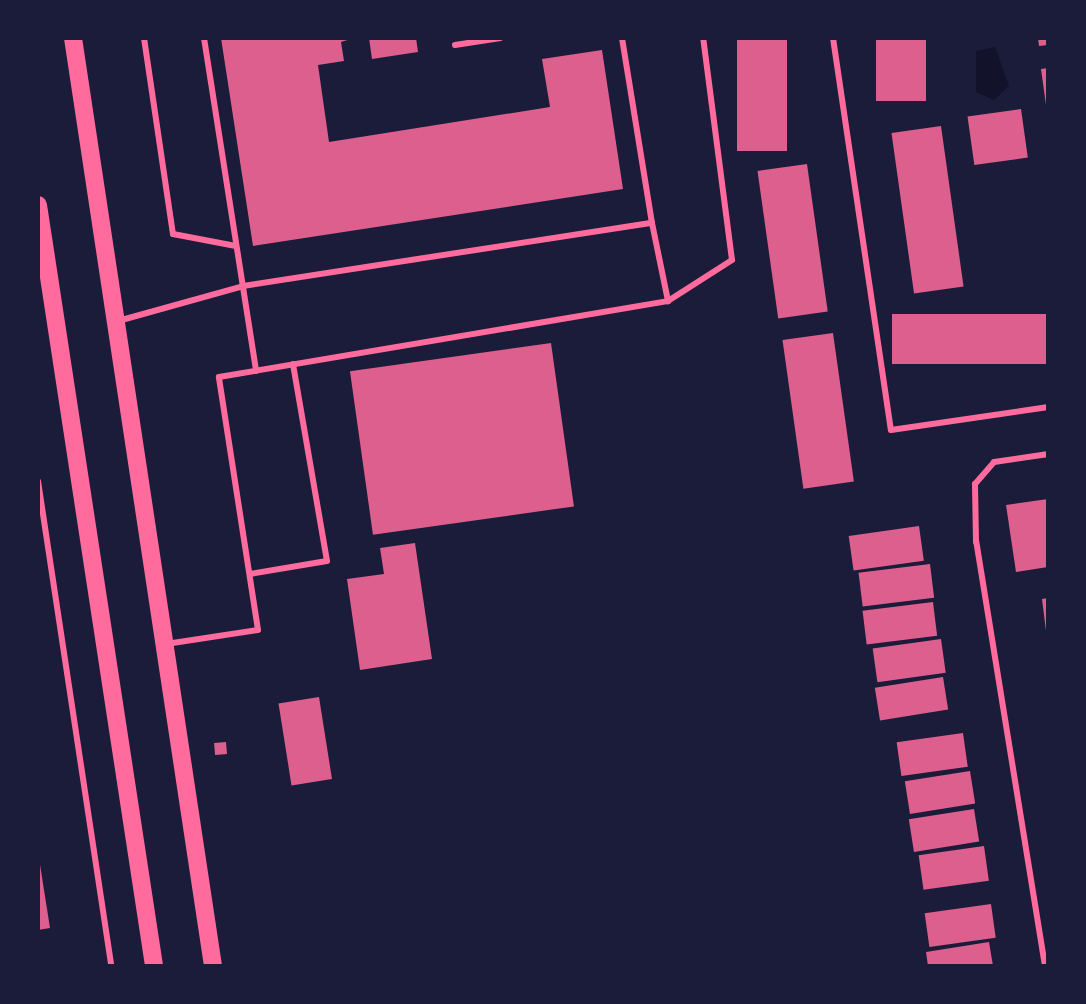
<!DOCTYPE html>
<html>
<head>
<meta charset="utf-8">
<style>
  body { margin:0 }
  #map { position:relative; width:1086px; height:1004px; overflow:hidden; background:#1b1b3a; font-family:Barlow,sans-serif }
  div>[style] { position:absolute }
  .water>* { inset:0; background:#12122b }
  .building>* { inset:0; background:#dd5f8e; transform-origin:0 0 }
  .service>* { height:6px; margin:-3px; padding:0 3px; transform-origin:3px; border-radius:3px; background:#ff6b9d }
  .primary>* { height:18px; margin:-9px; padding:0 9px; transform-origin:9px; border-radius:9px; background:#ff6b9d }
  span { translate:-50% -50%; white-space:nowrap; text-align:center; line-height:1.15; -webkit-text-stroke:6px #1b1b3a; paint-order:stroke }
  .frame { position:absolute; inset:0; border:40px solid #1b1b3a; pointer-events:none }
</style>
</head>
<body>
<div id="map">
  <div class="water">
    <i style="clip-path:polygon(995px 47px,1009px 86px,994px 100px,976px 92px,976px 51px)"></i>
  </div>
  <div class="building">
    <i style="clip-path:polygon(221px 38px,354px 38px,341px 42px,344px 61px,318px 65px,329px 142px,550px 107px,542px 59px,602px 50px,623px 189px,253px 246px)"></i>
    <i style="clip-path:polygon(369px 38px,416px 38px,418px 52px,372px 59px)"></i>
    <i style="left:737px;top:38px;width:50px;height:113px"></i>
    <i style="left:876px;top:38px;width:50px;height:63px"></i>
    <i style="clip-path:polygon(1038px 38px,1048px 38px,1048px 45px,1039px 46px)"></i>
    <i style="clip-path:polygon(1048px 68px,1048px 105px,1046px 105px,1041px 69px)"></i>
    <i style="left:1021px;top:109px;width:49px;height:54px;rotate:82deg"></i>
    <i style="left:941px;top:126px;width:162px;height:50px;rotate:82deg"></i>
    <i style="left:807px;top:164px;width:149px;height:50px;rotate:82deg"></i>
    <i style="left:1048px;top:314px;width:50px;height:156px;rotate:90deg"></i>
    <i style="left:833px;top:333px;width:150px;height:51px;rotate:82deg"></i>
    <i style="left:551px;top:343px;width:165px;height:203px;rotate:82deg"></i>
    <i style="clip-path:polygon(1048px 499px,1048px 567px,1016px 572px,1006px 505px)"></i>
    <i style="left:919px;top:526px;width:35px;height:71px;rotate:82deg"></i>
    <i style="clip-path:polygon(415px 543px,432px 659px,360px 670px,347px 579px,384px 574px,380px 548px)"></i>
    <i style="left:930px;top:564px;width:34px;height:72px;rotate:83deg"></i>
    <i style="clip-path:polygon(1048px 598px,1048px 631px,1046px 631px,1042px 599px)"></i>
    <i style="left:933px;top:602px;width:34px;height:71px;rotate:83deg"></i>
    <i style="left:941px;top:639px;width:34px;height:69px;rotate:82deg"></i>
    <i style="left:943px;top:677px;width:33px;height:69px;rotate:81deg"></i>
    <i style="left:319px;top:697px;width:83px;height:41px;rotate:81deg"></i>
    <i style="left:963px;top:733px;width:34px;height:67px;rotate:82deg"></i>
    <i style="left:226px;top:742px;width:12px;height:12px;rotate:85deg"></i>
    <i style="left:970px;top:771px;width:33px;height:66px;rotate:81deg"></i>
    <i style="left:974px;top:809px;width:33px;height:66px;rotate:81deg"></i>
    <i style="left:984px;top:846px;width:35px;height:66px;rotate:82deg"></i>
    <i style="clip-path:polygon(38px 852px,50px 928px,38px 930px)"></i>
    <i style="left:991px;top:904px;width:34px;height:67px;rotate:82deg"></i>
    <i style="clip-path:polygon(989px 942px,993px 966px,928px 966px,926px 952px)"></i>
  </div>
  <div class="service">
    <i style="left:144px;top:38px;width:198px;rotate:81.6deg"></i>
    <i style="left:173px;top:234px;width:64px;rotate:10.8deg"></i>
    <i style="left:204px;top:38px;width:337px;rotate:81.1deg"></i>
    <i style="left:622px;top:38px;width:187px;rotate:80.8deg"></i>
    <i style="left:833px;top:38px;width:396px;rotate:81.6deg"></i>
    <i style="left:891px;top:430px;width:159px;rotate:-8.3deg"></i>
    <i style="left:455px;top:45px;width:46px;rotate:-8.8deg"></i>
    <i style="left:118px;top:321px;width:130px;rotate:-15.6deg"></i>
    <i style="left:243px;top:286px;width:414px;rotate:-8.8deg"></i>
    <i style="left:652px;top:223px;width:80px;rotate:78.4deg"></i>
    <i style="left:38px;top:481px;width:490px;rotate:81.4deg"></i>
    <i style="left:250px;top:574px;width:78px;rotate:-9.6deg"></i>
    <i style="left:327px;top:561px;width:200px;rotate:-99.8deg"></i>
    <i style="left:166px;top:644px;width:93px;rotate:-8.7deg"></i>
    <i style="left:258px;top:630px;width:256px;rotate:-98.8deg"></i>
    <i style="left:219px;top:377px;width:455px;rotate:-9.6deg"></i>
    <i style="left:668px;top:301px;width:76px;rotate:-32.6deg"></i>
    <i style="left:732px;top:260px;width:224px;rotate:-97.4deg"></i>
    <i style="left:1045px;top:966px;width:430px;rotate:-99.2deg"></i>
    <i style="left:976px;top:542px;width:58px;rotate:-91deg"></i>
    <i style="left:975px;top:484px;width:29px;rotate:-49deg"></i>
    <i style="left:994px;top:462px;width:55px;rotate:-8.4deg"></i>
  </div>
  <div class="primary">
    <i style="left:73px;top:38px;width:939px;rotate:81.42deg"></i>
    <i style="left:38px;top:205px;width:770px;rotate:81.33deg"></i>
  </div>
  <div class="frame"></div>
</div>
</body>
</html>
